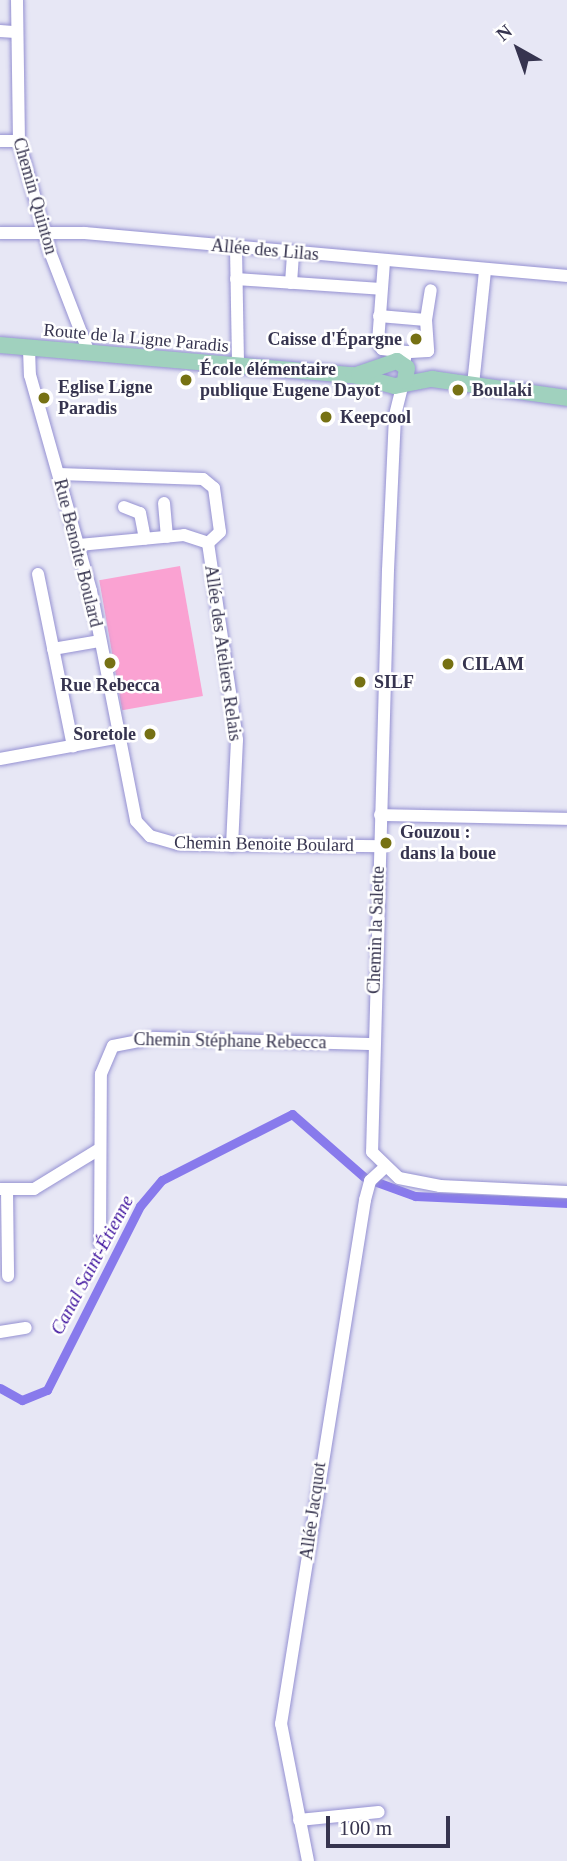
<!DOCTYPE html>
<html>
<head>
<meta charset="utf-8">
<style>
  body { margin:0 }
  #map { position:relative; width:567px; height:1861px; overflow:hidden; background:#e7e7f5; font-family:"Times New Roman",serif }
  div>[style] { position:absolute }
  .green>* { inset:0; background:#faa2d2; transform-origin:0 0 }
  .canal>* { height:9px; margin:-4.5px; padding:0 4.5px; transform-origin:4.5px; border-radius:4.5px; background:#887aec }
  .roads { filter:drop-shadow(0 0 2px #9591d2) drop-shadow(0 0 2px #9591d2) }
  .minor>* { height:12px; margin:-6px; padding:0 6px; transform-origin:6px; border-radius:6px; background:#fff }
  .major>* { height:16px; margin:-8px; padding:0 8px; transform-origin:8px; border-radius:8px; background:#a0d1be }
  .dots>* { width:19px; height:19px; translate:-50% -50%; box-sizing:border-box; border:4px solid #fff; border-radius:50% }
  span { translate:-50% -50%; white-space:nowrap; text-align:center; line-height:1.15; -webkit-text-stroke:5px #fff; paint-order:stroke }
  .street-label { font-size:18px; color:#36344f }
  .poi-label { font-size:18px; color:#36344f; font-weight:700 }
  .right { translate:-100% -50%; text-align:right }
  .left { translate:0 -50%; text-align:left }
  .water-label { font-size:19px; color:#41169f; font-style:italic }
  .north { position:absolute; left:483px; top:14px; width:70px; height:70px; -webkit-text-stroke:5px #fff; paint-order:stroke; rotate:320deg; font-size:19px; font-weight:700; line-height:28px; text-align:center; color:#36344f }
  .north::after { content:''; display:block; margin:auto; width:24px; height:32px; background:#36344f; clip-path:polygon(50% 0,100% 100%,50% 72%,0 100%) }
  .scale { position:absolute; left:326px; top:1816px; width:124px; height:32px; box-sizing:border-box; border:4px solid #36344f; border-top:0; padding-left:9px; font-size:21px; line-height:24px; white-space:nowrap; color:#36344f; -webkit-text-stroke:5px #fff; paint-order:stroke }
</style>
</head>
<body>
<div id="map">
  <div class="green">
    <i style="left:180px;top:566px;width:132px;height:82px;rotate:80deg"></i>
  </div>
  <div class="canal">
    <i style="left:374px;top:1181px;width:44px;rotate:20.1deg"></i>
    <i style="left:415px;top:1196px;width:152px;rotate:2.6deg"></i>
    <i style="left:0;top:1388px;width:25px;rotate:29deg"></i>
    <i style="left:22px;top:1400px;width:27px;rotate:-22deg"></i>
    <i style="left:47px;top:1390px;width:206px;rotate:-63.2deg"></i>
    <i style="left:140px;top:1206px;width:34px;rotate:-50deg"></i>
    <i style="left:162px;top:1180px;width:146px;rotate:-26.9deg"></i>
    <i style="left:292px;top:1114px;width:96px;rotate:41.2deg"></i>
  </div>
  <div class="roads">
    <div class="minor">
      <i style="left:17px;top:0;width:141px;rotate:89.2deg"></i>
      <i style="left:19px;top:141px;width:115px;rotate:74.4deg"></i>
      <i style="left:50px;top:252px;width:108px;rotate:68.9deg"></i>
      <i style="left:0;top:31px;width:16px;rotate:4deg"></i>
      <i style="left:0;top:141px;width:19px"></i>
      <i style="left:0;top:233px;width:85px"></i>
      <i style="left:85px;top:233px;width:484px;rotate:5.1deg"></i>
      <i style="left:236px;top:248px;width:118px;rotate:89deg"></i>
      <i style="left:384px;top:262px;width:80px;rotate:94.3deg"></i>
      <i style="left:378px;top:342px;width:8px;rotate:60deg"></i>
      <i style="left:382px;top:349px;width:24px;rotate:7deg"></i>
      <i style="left:406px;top:352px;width:12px;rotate:99deg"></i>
      <i style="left:236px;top:279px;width:145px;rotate:3.9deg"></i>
      <i style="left:291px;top:283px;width:30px;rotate:-86deg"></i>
      <i style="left:379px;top:316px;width:47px;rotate:4.9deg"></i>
      <i style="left:426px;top:320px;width:31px;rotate:86deg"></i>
      <i style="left:428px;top:351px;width:22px;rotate:177deg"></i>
      <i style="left:426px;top:320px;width:30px;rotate:-81deg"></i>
      <i style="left:29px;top:349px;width:26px;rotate:88deg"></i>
      <i style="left:30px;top:375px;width:224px;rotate:74.2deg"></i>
      <i style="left:91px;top:591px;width:234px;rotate:78.9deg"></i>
      <i style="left:136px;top:821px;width:21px;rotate:47deg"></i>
      <i style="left:150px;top:836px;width:29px;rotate:16deg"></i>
      <i style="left:178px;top:844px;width:201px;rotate:0.6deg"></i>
      <i style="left:403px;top:383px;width:34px;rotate:104deg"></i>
      <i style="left:395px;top:416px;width:154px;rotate:92.6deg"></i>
      <i style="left:388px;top:570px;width:582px;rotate:91.57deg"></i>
      <i style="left:372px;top:1152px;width:37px;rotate:44deg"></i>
      <i style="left:399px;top:1178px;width:42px;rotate:11deg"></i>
      <i style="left:440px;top:1186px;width:127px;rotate:2.7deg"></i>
      <i style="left:473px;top:385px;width:116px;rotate:-84deg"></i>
      <i style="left:59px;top:474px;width:144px;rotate:2deg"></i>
      <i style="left:203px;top:479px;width:14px;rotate:39deg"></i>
      <i style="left:214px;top:488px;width:44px;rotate:82.2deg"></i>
      <i style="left:220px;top:532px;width:16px;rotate:137deg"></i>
      <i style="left:164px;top:503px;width:34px;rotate:85deg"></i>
      <i style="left:124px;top:507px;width:17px;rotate:21deg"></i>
      <i style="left:140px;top:513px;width:26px;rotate:79deg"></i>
      <i style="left:208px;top:543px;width:199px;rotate:81.6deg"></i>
      <i style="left:237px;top:740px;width:106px;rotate:92.7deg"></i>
      <i style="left:79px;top:545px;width:105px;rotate:-5.4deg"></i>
      <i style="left:184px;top:535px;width:25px;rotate:18deg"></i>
      <i style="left:38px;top:574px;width:176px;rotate:78.5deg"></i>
      <i style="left:53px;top:649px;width:48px;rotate:-9.7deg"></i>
      <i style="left:0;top:759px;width:118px;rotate:-10.3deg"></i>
      <i style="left:380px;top:815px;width:187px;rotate:1.2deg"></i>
      <i style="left:0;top:1189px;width:34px"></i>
      <i style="left:34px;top:1189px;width:75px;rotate:-31.4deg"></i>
      <i style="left:7px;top:1189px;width:87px;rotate:89.3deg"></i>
      <i style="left:100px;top:1244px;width:170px;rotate:-89.7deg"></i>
      <i style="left:101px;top:1074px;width:30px;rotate:-67deg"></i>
      <i style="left:113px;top:1046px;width:42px;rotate:-11deg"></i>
      <i style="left:154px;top:1038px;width:218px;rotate:1.6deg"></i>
      <i style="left:0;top:1332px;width:26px;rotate:-9deg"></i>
      <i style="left:299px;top:1820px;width:80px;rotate:-5.7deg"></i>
      <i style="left:308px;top:1861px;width:140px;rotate:-101.1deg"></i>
      <i style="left:281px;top:1724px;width:531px;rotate:-80.89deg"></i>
      <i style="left:365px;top:1200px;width:20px;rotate:-75deg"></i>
      <i style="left:370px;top:1181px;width:19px;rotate:-43deg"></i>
    </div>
    <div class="major">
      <i style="left:0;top:345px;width:354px;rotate:4.9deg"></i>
      <i style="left:353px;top:375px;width:43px;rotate:14.7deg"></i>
      <i style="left:395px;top:386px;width:38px;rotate:-11deg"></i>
      <i style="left:432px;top:379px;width:136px;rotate:8deg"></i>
      <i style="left:359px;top:374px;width:40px;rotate:-18.9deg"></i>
      <i style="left:397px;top:361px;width:12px;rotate:35deg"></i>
      <i style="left:407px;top:368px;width:13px;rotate:99deg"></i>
    </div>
  </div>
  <div class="dots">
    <i style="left:416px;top:339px;background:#767113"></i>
    <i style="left:186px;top:380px;background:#767113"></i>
    <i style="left:458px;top:390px;background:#767113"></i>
    <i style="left:44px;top:398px;background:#767113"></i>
    <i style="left:326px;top:417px;background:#767113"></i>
    <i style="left:110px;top:663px;background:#767113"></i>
    <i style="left:448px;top:664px;background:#767113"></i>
    <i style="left:360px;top:682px;background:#767113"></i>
    <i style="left:150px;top:734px;background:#767113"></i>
    <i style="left:386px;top:843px;background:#767113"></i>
  </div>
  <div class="street-label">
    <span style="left:35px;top:196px;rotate:74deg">Chemin Quinton</span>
    <span style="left:265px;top:250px;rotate:5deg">Allée des Lilas</span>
    <span style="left:136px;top:338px;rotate:5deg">Route de la Ligne Paradis</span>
    <span style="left:78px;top:553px;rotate:76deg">Rue Benoite Boulard</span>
    <span style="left:223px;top:653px;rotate:82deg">Allée des Ateliers Relais</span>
    <span style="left:264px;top:844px;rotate:1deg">Chemin Benoite Boulard</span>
    <span style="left:376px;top:930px;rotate:-88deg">Chemin la Salette</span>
    <span style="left:230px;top:1041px;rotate:1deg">Chemin Stéphane Rebecca</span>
    <span style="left:313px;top:1511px;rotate:-82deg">Allée Jacquot</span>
  </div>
  <div class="poi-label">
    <span class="right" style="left:402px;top:339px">Caisse d'Épargne</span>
    <span class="left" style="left:200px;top:380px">École élémentaire<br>publique Eugene Dayot</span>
    <span class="left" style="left:58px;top:398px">Eglise Ligne<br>Paradis</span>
    <span class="left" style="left:472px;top:390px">Boulaki</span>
    <span class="left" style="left:340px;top:417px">Keepcool</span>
    <span class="left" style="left:462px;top:664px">CILAM</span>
    <span class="left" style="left:374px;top:682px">SILF</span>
    <span style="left:110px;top:685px">Rue Rebecca</span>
    <span class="right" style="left:136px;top:734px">Soretole</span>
    <span class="left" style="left:400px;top:843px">Gouzou :<br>dans la boue</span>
  </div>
  <div class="water-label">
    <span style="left:92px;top:1265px;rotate:-62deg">Canal Saint-Étienne</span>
  </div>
  <div class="north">N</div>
  <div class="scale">100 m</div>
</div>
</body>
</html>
